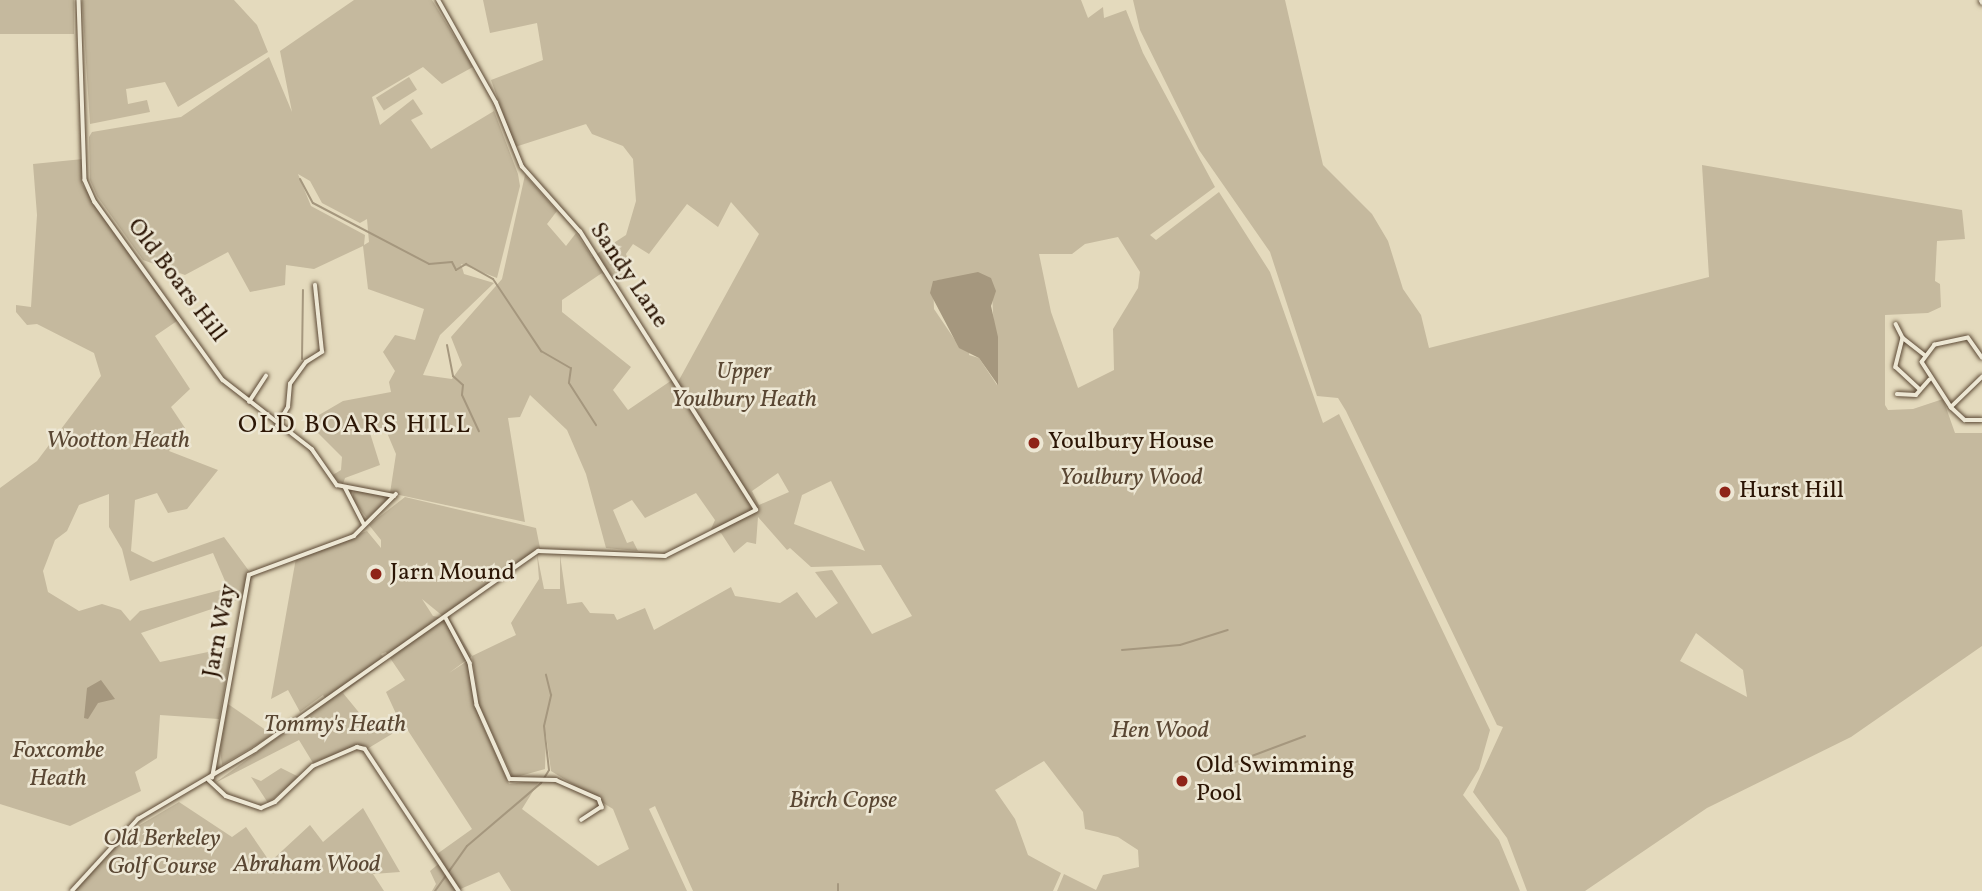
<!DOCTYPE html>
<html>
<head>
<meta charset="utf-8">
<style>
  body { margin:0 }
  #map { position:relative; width:1982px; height:891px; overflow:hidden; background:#e4dabd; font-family:Vollkorn,serif }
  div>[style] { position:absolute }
  .green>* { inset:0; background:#c5b99e; transform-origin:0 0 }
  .water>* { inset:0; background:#a5977e }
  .stream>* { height:2px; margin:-1px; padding:0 1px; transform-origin:1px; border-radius:1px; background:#a5977e }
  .roads { filter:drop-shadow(0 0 2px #5a4733) drop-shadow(0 0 2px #5a4733) }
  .street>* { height:3.5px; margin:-1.75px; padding:0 1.75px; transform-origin:1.75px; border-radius:1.75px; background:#ede7d4 }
  .secondary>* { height:5px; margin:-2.5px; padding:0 2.5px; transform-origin:2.5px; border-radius:2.5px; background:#ede7d4 }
  .dots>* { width:19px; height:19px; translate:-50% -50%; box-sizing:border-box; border:4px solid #ede7d4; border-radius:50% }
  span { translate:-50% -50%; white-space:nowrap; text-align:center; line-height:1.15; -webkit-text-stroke:5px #ede7d4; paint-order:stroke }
  .street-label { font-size:24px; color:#2c1605 }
  .park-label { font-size:24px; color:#5a4733; font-style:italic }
  .poi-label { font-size:24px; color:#2c1605 }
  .left { translate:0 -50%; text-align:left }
  .neighbourhood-label { font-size:26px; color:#2c1605; letter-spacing:2px }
</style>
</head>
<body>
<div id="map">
  <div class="green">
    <i style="left:0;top:0;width:74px;height:34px"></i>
    <i style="clip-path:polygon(82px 0,234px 0,257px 25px,268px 52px,178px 107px,165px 82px,126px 89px,128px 104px,147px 100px,150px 112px,90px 124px)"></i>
    <i style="clip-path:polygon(evenodd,354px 0,432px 0,473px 67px,442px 84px,423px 67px,372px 97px,380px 125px,413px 99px,423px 114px,411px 120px,431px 149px,494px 111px,518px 174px,520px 186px,497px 278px,461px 264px,464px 274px,494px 283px,440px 335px,423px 375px,452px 379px,462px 365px,451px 337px,502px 279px,525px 175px,557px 211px,547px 224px,566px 246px,576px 233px,592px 257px,626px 235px,636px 201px,633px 159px,623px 146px,592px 134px,586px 124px,515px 147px,491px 80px,543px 60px,537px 23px,490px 33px,483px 0,1081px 0,1088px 18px,1103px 7px,1104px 18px,1126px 10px,1143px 53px,1215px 187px,1150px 235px,1156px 240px,1219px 192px,1270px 272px,1323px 423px,1339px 414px,1490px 730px,1479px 769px,1463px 795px,1499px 840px,1520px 891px,1057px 891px,1064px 874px,1096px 890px,1103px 875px,1139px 867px,1138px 850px,1118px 837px,1085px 829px,1083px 812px,1044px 761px,995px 790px,1015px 819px,1028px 855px,1061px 873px,1053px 891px,693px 891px,655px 806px,649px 809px,687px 891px,511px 891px,499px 872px,456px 891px,432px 891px,436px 884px,430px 871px,442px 861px,437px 854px,472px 829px,405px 726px,367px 749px,355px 746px,313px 763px,299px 740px,215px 783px,327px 701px,323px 695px,300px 712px,288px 690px,271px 699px,296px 558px,367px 531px,381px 548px,381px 540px,369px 525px,405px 497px,536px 528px,540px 548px,444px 617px,422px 599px,433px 616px,450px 619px,472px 656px,516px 635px,511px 623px,539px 579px,537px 554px,544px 589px,560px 589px,560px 555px,567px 604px,582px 602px,590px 613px,614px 614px,617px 620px,645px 608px,654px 630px,731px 587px,735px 596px,780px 603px,797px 592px,816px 618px,838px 603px,815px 572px,832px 570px,872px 634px,912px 616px,881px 565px,811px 567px,790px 548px,787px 550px,758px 517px,756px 544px,747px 542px,734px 553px,721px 533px,711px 529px,715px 520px,696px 493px,645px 518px,632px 500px,613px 510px,627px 543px,633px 541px,638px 551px,606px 548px,586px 474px,567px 430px,530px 395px,520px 417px,508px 418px,525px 522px,390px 493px,396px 454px,385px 428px,370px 433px,380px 465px,345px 478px,343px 484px,331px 476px,341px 470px,342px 457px,307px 422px,343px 401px,391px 392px,389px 382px,395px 371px,383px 352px,395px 335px,415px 340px,424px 309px,368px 289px,363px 246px,314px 269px,286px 265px,285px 285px,250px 292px,228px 252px,185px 275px,143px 260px,97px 196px,90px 180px,89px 137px,92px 132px,181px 117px,269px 57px,292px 112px,280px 51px,354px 0,298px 174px,310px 181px,322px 203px,360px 223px,367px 219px,369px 242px,364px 245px,365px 235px,311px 206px,298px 174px,354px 0,731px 202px,759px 234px,679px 380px,676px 385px,672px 380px,628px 410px,613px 390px,631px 367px,562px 312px,562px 300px,602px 273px,616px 282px,631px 269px,626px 254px,633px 244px,649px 254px,687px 204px,718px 227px,731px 202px,354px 0,1118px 237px,1140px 272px,1138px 288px,1113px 329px,1114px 370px,1078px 388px,1051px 312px,1039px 254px,1072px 254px,1085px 244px,1118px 237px,354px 0,974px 275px,992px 294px,997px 385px,979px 358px,969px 355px,973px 333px,968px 321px,962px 321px,955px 340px,934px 309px,933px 281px,974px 275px,354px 0,778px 473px,789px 492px,759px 505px,752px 491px,778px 473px,354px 0,831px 481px,865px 551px,794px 524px,802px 495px,831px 481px,354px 0,386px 652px,405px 680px,386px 692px,398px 718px,375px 732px,343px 693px,386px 661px,381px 654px,386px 652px,354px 0,472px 656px,479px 705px,513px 778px,545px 769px,546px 735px,551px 771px,613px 809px,629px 849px,598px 866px,522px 809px,540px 780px,509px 784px,481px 722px,467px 661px,449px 673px,472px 656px)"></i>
    <i style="clip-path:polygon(evenodd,1133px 0,1285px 0,1323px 165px,1372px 214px,1388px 241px,1403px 289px,1421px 315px,1429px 348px,1709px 277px,1702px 165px,1962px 210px,1965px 239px,1937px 241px,1935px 281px,1940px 284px,1941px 307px,1928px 313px,1885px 315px,1885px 405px,1888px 410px,1913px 409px,1943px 399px,1955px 433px,1982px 433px,1982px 646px,1851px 737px,1707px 808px,1585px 891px,1527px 891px,1507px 838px,1473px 792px,1503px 727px,1497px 725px,1346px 411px,1338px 398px,1317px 396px,1270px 252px,1199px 150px,1140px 30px,1133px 0,1696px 633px,1743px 670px,1747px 697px,1680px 661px,1696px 633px)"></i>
    <i style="left:409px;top:77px;width:15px;height:39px;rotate:58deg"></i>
    <i style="clip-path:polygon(evenodd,83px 159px,82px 184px,177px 321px,155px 336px,190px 389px,171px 407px,185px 428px,169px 451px,218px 470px,187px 509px,168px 513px,157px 493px,135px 500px,131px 551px,153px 562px,224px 537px,252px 575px,247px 597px,141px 633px,160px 662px,232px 647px,219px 719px,160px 715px,157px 758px,135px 772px,141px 791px,70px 826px,0 804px,0 488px,37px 461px,101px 376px,94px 353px,37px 324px,27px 325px,16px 312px,16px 305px,31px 307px,37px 215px,33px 164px,83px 159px,109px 494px,109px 527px,122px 549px,130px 581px,213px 553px,228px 588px,140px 611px,130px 621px,121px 610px,102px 604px,79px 611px,48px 592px,43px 571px,55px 540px,67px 531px,79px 505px,109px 494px)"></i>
    <i style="clip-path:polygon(354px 490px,388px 497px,389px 500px,367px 518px,352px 499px)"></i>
    <i style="clip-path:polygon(228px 704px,273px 735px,222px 765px,220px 750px)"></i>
    <i style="clip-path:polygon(281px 768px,299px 777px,268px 803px,251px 777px,261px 781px)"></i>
    <i style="clip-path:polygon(179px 802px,232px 837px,246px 827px,270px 862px,310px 825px,323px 842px,363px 808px,400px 872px,373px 874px,384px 891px,75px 891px,123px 835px)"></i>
  </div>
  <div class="water">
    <i style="clip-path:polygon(978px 272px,991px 278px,996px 291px,991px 306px,998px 337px,998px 385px,979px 358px,959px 348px,930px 293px,933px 281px)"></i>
    <i style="clip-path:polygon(101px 680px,115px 699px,98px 703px,88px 719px,84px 718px,87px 688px)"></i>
  </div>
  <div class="stream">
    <i style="left:300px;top:179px;width:27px;rotate:62deg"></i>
    <i style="left:313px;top:203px;width:131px;rotate:27.7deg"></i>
    <i style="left:429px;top:264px;width:23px;rotate:-5deg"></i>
    <i style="left:452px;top:262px;width:9px;rotate:63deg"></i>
    <i style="left:456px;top:270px;width:12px;rotate:-31deg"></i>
    <i style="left:466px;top:264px;width:31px;rotate:29deg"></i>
    <i style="left:493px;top:279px;width:87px;rotate:56.3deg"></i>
    <i style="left:541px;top:351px;width:34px;rotate:30deg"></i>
    <i style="left:571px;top:368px;width:15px;rotate:98deg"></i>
    <i style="left:569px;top:383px;width:50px;rotate:57.3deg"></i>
    <i style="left:447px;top:345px;width:32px;rotate:79deg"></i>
    <i style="left:453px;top:376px;width:13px;rotate:42deg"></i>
    <i style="left:463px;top:385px;width:10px;rotate:96deg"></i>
    <i style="left:462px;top:395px;width:40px;rotate:65deg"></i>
    <i style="left:302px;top:359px;width:69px;rotate:-89.2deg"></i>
    <i style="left:1122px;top:650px;width:58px;rotate:-4.9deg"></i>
    <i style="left:1180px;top:645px;width:50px;rotate:-17.4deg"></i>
    <i style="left:1204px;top:774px;width:108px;rotate:-20.6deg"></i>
    <i style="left:838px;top:884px;width:7px;rotate:90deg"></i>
    <i style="left:435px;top:891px;width:55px;rotate:-54.6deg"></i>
    <i style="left:467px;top:846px;width:97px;rotate:-40.4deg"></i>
    <i style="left:541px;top:783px;width:15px;rotate:-58deg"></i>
    <i style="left:549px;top:770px;width:44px;rotate:-96.5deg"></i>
    <i style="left:544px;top:726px;width:32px;rotate:-77deg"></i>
    <i style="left:551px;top:695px;width:21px;rotate:-104deg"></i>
  </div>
  <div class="roads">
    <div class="street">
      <i style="left:79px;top:0;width:180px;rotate:88.1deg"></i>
      <i style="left:85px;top:180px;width:24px;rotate:66deg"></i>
      <i style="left:95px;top:202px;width:219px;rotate:54.3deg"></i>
      <i style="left:223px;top:380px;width:113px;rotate:37.8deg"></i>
      <i style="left:312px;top:449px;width:44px;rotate:55.2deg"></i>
      <i style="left:337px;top:485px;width:58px;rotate:10.9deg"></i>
      <i style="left:1896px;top:324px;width:16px;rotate:63deg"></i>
      <i style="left:1903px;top:338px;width:30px;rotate:104deg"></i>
      <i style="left:1896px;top:367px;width:33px;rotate:43deg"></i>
      <i style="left:1903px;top:338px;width:28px;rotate:38deg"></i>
      <i style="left:1982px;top:358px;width:24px;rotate:-125deg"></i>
      <i style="left:1968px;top:338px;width:34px;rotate:168deg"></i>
      <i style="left:1935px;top:345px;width:21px;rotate:127deg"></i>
      <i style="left:1922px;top:362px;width:54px;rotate:57.2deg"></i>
      <i style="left:1951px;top:407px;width:19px;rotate:43deg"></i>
      <i style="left:1965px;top:420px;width:17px"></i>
      <i style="left:1897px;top:394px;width:19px;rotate:3deg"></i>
      <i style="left:1916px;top:395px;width:20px;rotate:-49deg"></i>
      <i style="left:249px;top:402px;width:31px;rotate:-57deg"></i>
      <i style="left:1951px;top:407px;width:43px;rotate:-44.1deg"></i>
      <i style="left:277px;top:426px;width:22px;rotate:-60deg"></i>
      <i style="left:288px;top:407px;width:23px;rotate:-85deg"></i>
      <i style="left:290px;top:384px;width:27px;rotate:-54deg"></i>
      <i style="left:306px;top:362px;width:19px;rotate:-32deg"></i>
      <i style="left:322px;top:352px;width:67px;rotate:-96deg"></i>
      <i style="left:345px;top:487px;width:42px;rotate:62.8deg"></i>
      <i style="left:446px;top:618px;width:51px;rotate:61.9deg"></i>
      <i style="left:470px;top:663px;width:43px;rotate:80.5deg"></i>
      <i style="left:477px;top:705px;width:81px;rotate:66deg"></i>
      <i style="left:510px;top:779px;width:46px;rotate:1.2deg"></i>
      <i style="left:556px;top:780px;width:47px;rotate:23.8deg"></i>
      <i style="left:599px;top:799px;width:9px;rotate:69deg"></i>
      <i style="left:602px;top:807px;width:24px;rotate:147deg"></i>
      <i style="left:212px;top:778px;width:206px;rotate:-79.7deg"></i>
      <i style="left:249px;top:575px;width:112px;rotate:-20.4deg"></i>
      <i style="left:354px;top:536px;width:59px;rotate:-45deg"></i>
      <i style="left:209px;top:780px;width:23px;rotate:43deg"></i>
      <i style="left:226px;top:796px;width:37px;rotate:19deg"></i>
      <i style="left:261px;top:808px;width:15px;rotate:-23deg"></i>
      <i style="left:275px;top:802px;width:52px;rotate:-43.5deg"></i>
      <i style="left:313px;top:766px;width:48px;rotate:-23.4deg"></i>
      <i style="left:357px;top:747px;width:8px;rotate:14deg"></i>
      <i style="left:365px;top:749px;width:170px;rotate:56.5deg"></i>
      <i style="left:72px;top:891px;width:98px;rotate:-47.5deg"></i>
      <i style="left:138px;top:819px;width:136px;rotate:-30.5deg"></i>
      <i style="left:255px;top:750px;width:346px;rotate:-35.1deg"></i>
      <i style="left:538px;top:551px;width:127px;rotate:2.3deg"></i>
      <i style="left:665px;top:556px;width:102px;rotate:-26.8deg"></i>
      <i style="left:756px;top:510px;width:329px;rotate:-122.3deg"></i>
      <i style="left:580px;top:232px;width:87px;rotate:-131.7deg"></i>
      <i style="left:522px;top:167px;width:69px;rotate:-112.1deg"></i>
      <i style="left:496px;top:103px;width:118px;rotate:-119.4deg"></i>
    </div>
    <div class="secondary">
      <i style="left:1981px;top:0;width:2px;rotate:63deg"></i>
    </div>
  </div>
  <div class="dots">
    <i style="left:1034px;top:443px;background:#8f2418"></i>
    <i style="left:1725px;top:492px;background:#8f2418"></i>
    <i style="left:376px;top:574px;background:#8f2418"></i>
    <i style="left:1182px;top:781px;background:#8f2418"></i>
  </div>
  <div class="street-label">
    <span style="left:628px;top:276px;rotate:56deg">Sandy Lane</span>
    <span style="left:176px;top:281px;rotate:53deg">Old Boars Hill</span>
    <span style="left:221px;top:631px;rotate:-79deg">Jarn Way</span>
  </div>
  <div class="park-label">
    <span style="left:744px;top:387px">Upper<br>Youlbury Heath</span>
    <span style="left:118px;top:442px">Wootton Heath</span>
    <span style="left:1131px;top:479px">Youlbury Wood</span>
    <span style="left:335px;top:726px">Tommy's Heath</span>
    <span style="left:1160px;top:732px">Hen Wood</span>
    <span style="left:58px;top:766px">Foxcombe<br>Heath</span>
    <span style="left:843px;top:802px">Birch Copse</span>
    <span style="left:162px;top:854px">Old Berkeley<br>Golf Course</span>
    <span style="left:307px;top:866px">Abraham Wood</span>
  </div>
  <div class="poi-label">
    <span class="left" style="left:1048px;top:443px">Youlbury House</span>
    <span class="left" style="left:1739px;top:492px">Hurst Hill</span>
    <span class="left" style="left:390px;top:574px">Jarn Mound</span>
    <span class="left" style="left:1196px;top:781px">Old Swimming<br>Pool</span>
  </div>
  <div class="neighbourhood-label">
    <span style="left:355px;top:426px">OLD BOARS HILL</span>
  </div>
</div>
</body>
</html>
